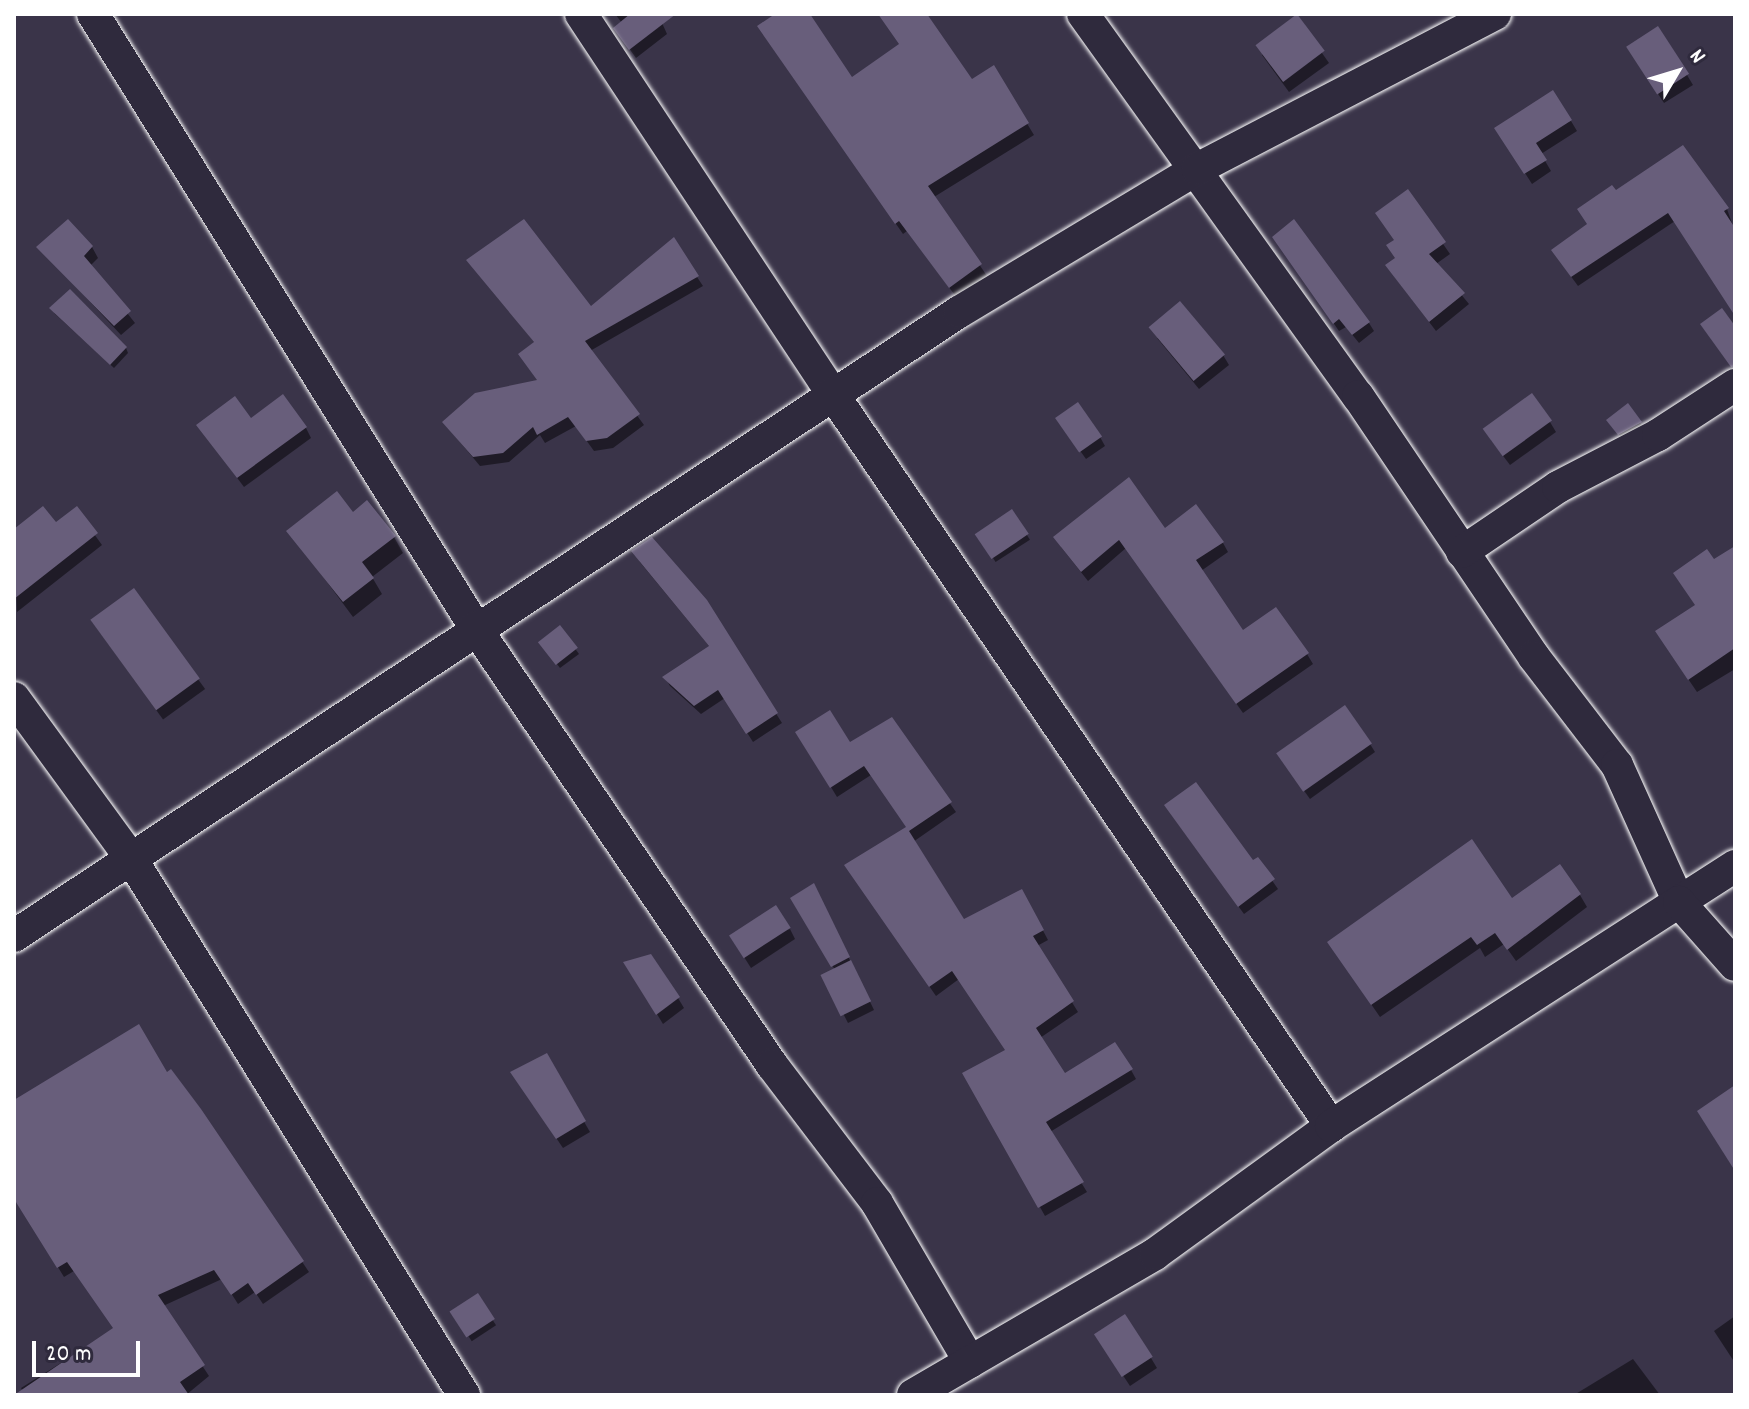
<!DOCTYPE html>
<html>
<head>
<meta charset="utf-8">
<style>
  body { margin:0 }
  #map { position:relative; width:1749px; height:1409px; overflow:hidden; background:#3a3449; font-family:Dekko,sans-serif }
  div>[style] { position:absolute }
  .shadow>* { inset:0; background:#0007; transform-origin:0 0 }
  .building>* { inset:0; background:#685e7b; transform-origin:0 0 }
  .roads { filter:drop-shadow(0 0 2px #fff) drop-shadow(0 0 2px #fff) }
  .minor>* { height:32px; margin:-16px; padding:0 16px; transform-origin:16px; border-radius:16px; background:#2f2a3d }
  span { translate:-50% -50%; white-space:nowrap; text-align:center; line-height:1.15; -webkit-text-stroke:7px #2f2a3d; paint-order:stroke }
  .frame { position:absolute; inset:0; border:16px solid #fff; pointer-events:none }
  .north { position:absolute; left:1637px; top:32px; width:80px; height:80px; -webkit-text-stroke:6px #2f2a3d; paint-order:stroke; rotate:52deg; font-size:22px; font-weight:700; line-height:32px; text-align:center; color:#fff }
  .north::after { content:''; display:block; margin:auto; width:28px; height:36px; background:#fff; clip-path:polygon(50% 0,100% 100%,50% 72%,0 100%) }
  .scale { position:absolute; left:32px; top:1341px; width:108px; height:36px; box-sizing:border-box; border:4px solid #fff; border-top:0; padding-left:10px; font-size:24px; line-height:28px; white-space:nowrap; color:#fff; -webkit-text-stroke:6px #2f2a3d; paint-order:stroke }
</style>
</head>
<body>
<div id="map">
  <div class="shadow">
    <i style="clip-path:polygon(615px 14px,658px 14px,667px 34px,636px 58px,621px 37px,622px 23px)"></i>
    <i style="clip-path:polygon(775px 14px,807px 14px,851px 80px,901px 45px,879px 14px,922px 14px,971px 81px,993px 68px,1034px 135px,934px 197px,987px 276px,957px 298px,907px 231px,903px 234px,766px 38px)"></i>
    <i style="clip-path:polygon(1296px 16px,1329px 63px,1289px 92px,1262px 55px)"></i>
    <i style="clip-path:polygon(1634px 57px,1687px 75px,1693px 85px,1664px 103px)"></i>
    <i style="clip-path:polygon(1571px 121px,1577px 131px,1541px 154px,1551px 171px,1532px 184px,1503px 139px)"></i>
    <i style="clip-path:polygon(1407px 192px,1450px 254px,1436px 264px,1469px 304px,1436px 331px,1394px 276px)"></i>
    <i style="clip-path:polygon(1615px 193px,1727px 209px,1735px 232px,1735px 314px,1675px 221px,1578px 286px,1559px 260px)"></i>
    <i style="clip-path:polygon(1280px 246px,1369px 323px,1374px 331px,1359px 343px,1346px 327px,1339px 331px)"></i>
    <i style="clip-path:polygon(39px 247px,92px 247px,98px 258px,90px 266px,135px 323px,121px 335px)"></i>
    <i style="clip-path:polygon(469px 261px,590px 309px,697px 277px,703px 286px,590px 351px,644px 425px,613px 448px,594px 451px,576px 426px,545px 443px,540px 435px,509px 462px,480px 466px,444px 423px,539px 381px,535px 343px)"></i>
    <i style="clip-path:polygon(54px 313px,126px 348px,128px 353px,114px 368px)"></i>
    <i style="clip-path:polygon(1157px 338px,1223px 355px,1229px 365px,1199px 389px)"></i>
    <i style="clip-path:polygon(1627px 406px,1643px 427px,1622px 438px,1611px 425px)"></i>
    <i style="clip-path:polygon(251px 421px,306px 428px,311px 438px,244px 487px,205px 435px)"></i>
    <i style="clip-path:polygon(1550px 422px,1556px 432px,1510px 465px,1491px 440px)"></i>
    <i style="clip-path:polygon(1063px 427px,1100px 437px,1105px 446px,1086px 459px)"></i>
    <i style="clip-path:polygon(76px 509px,102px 545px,17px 612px,14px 531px,56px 525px)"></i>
    <i style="left:1012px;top:512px;width:33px;height:41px;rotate:57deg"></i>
    <i style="clip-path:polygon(352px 515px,394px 537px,403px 553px,372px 577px,382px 594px,353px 617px,289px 531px)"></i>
    <i style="clip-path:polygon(1165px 530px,1223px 543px,1228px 552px,1201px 571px,1242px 633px,1307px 654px,1313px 664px,1243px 713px,1126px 548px,1088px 581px,1061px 547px)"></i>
    <i style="clip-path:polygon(1735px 548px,1735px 669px,1697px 692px,1665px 645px,1697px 606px,1714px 562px)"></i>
    <i style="clip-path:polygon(639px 561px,705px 601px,782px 723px,753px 742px,725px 698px,701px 714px,670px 686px,665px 677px,710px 647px)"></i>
    <i style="left:134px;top:591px;width:121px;height:52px;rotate:54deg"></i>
    <i style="clip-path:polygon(560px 628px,579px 654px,560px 668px,544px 647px)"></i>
    <i style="clip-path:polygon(891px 720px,956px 812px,913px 842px,963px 922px,1022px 891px,1048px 940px,1037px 946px,1078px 1012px,1040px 1038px,1065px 1076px,1131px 1070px,1136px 1079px,1050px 1132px,1087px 1192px,1045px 1216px,965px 1074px,1007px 1051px,959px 979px,936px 996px,852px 875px,908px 829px,871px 775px,837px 797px,798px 733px,850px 745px)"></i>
    <i style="clip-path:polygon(1370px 744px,1375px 752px,1310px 799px,1282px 760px)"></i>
    <i style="clip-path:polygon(1171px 814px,1253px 863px,1258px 860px,1278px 889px,1244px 914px)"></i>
    <i style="clip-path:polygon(1580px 895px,1587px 907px,1516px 961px,1504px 944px,1485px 957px,1480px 948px,1380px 1017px,1337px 955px,1512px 901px)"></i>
    <i style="clip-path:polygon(819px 896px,874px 1010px,848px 1023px,824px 976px,835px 970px,792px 898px)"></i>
    <i style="clip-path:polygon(790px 929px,795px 939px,751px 968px,737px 946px)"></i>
    <i style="clip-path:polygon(626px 963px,678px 998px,684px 1008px,663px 1024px)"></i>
    <i style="clip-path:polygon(546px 1056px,590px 1132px,563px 1148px,518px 1082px)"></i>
    <i style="clip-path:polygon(166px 1075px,199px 1110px,309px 1272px,263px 1304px,255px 1292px,238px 1304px,222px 1279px,163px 1306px,209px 1376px,186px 1395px,25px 1395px,21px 1388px,115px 1329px,74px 1271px,64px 1277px,18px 1202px,14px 1204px,14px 1103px)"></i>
    <i style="left:477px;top:1296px;width:35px;height:29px;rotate:57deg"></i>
    <i style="clip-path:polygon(1735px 1316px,1735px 1363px,1714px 1331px)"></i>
    <i style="clip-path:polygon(1103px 1345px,1151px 1358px,1157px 1368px,1130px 1386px)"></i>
    <i style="clip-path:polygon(1633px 1359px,1660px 1395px,1574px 1395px)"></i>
  </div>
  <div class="building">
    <i style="clip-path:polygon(630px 14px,676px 14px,629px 50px,613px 28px)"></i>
    <i style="clip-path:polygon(775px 14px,810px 14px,852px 77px,899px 44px,878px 14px,927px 14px,972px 79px,994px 65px,1029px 123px,928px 186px,982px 264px,949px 288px,899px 221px,895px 224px,757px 26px)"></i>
    <i style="left:1297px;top:14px;width:46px;height:52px;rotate:53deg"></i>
    <i style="left:1658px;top:26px;width:57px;height:38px;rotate:57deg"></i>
    <i style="clip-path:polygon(1553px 90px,1572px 120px,1536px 143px,1547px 160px,1524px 174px,1494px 128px)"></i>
    <i style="clip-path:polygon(1683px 145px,1729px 208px,1724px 211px,1735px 228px,1735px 316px,1668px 213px,1571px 277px,1551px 250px,1587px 224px,1577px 209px,1612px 185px,1616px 190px)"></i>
    <i style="clip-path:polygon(1408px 189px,1446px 242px,1429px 254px,1465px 293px,1429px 322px,1385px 265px,1395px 258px,1386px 245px,1394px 240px,1375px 213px)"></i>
    <i style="clip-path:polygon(68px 219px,93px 246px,84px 256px,131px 311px,114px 326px,36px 247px)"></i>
    <i style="clip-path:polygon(524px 219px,591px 306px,674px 237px,699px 276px,585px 341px,640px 414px,607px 438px,586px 441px,568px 417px,537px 435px,533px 427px,503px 453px,473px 457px,442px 422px,475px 393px,537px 380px,518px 354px,534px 342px,466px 260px)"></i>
    <i style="clip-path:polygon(1294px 219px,1370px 322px,1352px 335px,1339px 319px,1333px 324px,1272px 237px)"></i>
    <i style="clip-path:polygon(70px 289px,127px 347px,110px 365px,49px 308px)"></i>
    <i style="left:1180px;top:301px;width:70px;height:41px;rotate:50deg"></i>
    <i style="clip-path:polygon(1722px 308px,1735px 326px,1735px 366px,1731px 367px,1700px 324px)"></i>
    <i style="left:1532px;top:393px;width:34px;height:61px;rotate:54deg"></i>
    <i style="clip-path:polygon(283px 394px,307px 427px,237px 478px,196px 425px,235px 396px,251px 418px)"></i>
    <i style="left:1078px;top:402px;width:42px;height:28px;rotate:55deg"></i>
    <i style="clip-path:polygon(1628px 403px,1642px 422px,1618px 435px,1606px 420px)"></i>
    <i style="clip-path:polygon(1129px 477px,1165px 528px,1196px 504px,1224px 542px,1196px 560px,1243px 630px,1276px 607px,1309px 653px,1236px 704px,1119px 540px,1081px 572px,1053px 537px)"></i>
    <i style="clip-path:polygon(337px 491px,353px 512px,367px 500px,396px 536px,362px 562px,374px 578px,343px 602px,286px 531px)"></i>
    <i style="clip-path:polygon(43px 506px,56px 522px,77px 506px,98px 533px,14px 599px,14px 529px)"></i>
    <i style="left:1012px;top:509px;width:30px;height:45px;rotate:56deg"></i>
    <i style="clip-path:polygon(652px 537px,707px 600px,778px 713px,746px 734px,718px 690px,694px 706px,662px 677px,709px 646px,631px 551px)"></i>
    <i style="clip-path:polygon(1735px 546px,1735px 648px,1688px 680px,1655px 631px,1695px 605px,1673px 573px,1707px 549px,1714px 559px)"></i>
    <i style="left:134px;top:588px;width:112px;height:54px;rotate:54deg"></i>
    <i style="left:560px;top:625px;width:29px;height:28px;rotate:52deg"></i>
    <i style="left:1345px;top:705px;width:47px;height:84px;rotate:55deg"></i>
    <i style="clip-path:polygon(830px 710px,850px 742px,892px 717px,952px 802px,909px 831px,964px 919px,1022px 889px,1044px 930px,1033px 936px,1074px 1001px,1036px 1028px,1065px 1073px,1115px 1042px,1133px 1069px,1046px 1122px,1084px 1182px,1038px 1208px,962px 1073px,1005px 1050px,952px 971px,929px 987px,844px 865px,906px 827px,864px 766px,830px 788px,795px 732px)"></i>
    <i style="clip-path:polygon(1196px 782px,1253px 860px,1258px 857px,1275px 879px,1238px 907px,1164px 805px)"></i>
    <i style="clip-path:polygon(1472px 839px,1512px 898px,1560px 864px,1581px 894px,1507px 950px,1495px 933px,1477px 945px,1471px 937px,1371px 1005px,1327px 942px)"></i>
    <i style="clip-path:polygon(814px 883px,850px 957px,831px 967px,790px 898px)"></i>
    <i style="left:776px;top:905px;width:27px;height:56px;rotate:57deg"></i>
    <i style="clip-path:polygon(651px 954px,680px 997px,656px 1015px,623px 962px)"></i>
    <i style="left:851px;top:960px;width:46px;height:34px;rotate:64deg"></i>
    <i style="clip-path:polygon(139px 1024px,167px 1072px,171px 1069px,201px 1109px,304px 1261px,256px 1295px,248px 1283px,231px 1295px,214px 1270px,158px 1295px,205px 1365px,180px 1382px,189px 1395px,14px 1395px,113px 1328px,67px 1262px,57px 1268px,14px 1199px,14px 1100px)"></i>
    <i style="clip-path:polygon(547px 1053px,586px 1121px,556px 1139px,510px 1072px)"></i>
    <i style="clip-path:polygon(1735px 1085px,1735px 1171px,1697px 1111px)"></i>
    <i style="left:478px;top:1293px;width:31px;height:34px;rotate:57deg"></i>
    <i style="left:1125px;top:1314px;width:51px;height:37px;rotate:57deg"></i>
  </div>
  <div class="roads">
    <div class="minor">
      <i style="left:93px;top:14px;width:722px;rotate:58.07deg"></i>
      <i style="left:475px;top:627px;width:529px;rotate:55.86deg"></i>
      <i style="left:772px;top:1065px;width:173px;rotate:52.7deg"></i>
      <i style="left:877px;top:1203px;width:184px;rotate:59.7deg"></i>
      <i style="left:581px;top:14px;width:455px;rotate:56.5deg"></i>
      <i style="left:832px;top:393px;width:887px;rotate:55.75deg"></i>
      <i style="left:1083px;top:14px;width:471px;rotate:54.3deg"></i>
      <i style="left:1358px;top:396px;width:315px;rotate:56deg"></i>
      <i style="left:1534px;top:657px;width:136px;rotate:52.5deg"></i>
      <i style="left:1617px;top:765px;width:150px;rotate:65.7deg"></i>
      <i style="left:1679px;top:902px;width:67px;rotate:-32.7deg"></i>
      <i style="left:1462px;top:552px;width:116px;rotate:-34.1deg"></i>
      <i style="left:1558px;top:487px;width:113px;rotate:-27.5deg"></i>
      <i style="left:1658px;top:435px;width:92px;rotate:-33deg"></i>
      <i style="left:14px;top:698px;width:200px;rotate:53.9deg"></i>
      <i style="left:132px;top:860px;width:630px;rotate:58.18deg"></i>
      <i style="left:14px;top:936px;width:1132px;rotate:-33.44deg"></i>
      <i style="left:959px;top:312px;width:278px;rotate:-31deg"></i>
      <i style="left:1197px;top:169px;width:336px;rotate:-27.5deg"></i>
      <i style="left:913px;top:1395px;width:280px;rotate:-30.2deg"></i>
      <i style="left:1155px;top:1254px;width:218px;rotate:-36deg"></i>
      <i style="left:1331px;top:1126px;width:414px;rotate:-32.8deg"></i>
      <i style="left:1679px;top:902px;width:84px;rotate:48.4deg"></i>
    </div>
  </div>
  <div class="frame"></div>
  <div class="north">N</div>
  <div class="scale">20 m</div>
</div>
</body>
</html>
